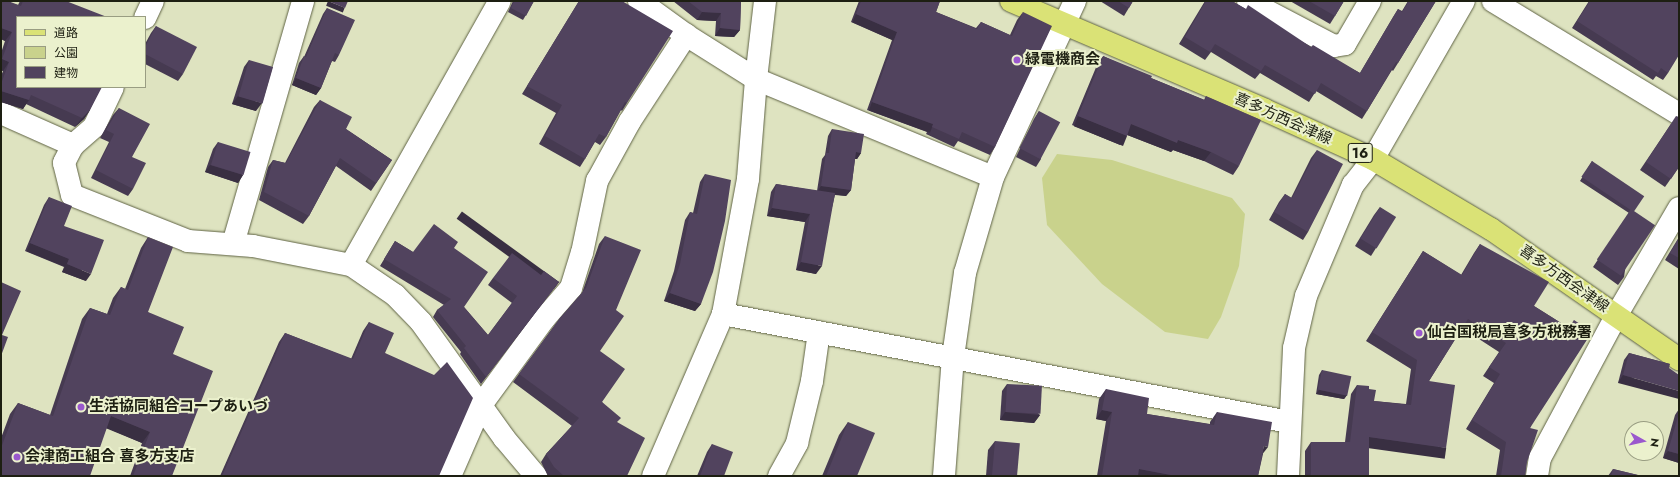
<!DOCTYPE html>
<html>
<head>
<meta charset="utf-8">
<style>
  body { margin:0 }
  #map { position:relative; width:1680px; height:477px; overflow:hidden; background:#dee3c0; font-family:Jost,"Noto Sans JP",sans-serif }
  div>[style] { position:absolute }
  .green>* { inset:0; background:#c9d28c }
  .roads { filter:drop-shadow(0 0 1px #5f6344) drop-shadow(0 0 1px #5f6344) }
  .minor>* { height:22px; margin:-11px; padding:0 11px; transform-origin:11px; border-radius:11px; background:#fff }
  .tertiary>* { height:22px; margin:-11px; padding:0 11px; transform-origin:11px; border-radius:11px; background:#fff }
  .primary>* { height:22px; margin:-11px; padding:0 11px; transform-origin:11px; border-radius:11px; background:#dae276 }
  .wall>* { inset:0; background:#463a51 }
  .shaded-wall>* { inset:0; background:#392f42; transform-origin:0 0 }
  .building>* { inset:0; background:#51435e; transform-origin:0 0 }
  .dots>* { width:11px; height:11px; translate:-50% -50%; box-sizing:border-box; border:2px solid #ebf1cd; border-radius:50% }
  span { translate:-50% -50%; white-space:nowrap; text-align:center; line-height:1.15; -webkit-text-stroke:4px #ebf1cd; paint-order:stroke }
  .shield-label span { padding:1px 3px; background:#ebf1cd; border:1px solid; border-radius:3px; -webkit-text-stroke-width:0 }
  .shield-label { font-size:14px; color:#1d1f12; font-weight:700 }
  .poi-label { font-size:15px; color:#1d1f12; font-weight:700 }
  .left { translate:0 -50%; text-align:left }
  .street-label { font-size:15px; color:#1d1f12 }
  .frame { position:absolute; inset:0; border:2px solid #1d1f12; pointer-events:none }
  .legend { position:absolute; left:16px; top:16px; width:130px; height:72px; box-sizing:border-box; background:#ebf1cd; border:1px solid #999d82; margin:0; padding:5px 7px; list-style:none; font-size:12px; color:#1d1f12 }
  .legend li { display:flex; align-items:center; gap:8px; height:20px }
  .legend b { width:20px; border:1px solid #999d82 }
  .north { position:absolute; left:1624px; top:421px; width:40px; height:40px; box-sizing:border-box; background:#ebf1cd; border:1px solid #999d82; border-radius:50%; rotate:98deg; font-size:11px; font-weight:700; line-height:16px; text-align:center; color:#1d1f12 }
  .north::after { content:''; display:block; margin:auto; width:14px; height:18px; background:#9a58cd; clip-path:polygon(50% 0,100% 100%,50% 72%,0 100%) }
</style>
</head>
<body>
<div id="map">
  <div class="green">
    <i style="clip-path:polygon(1057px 154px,1112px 160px,1232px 198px,1245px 214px,1239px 266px,1221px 317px,1208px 339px,1165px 332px,1102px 284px,1047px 225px,1042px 178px)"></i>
  </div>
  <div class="roads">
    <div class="minor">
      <i style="left:639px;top:1px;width:58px;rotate:35.9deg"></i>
      <i style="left:686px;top:35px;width:83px;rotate:32.2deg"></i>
      <i style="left:756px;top:79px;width:256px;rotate:22.5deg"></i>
      <i style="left:1248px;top:1px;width:97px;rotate:27.6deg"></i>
      <i style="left:1334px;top:46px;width:11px;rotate:-10deg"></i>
      <i style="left:1345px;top:44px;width:50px;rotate:-59.8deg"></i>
      <i style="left:1493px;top:1px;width:218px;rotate:31.3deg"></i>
      <i style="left:145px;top:18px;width:19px;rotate:-65deg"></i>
      <i style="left:113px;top:87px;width:44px;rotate:115.4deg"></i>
      <i style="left:94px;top:127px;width:28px;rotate:139deg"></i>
      <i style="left:73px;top:145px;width:20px;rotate:117deg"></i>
      <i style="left:64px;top:163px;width:33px;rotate:76deg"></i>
      <i style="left:72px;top:195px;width:125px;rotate:21.6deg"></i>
      <i style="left:188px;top:241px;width:65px;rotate:4.4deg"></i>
      <i style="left:253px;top:246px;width:100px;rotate:11deg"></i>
      <i style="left:351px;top:265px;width:53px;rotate:34.3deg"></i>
      <i style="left:395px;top:295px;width:37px;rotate:46deg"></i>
      <i style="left:421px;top:322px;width:143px;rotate:54.4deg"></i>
      <i style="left:504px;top:438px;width:50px;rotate:49.9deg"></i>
      <i style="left:1px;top:113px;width:79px;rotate:24deg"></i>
      <i style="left:233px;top:244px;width:253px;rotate:-73.9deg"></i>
      <i style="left:351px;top:265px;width:303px;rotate:-60.6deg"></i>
      <i style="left:723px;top:314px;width:576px;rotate:10.8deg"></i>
      <i style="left:450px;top:476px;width:77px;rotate:-66.4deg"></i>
      <i style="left:481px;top:405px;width:107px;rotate:-53.8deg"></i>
      <i style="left:544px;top:319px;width:41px;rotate:-48.9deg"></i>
      <i style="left:571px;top:288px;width:37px;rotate:-73deg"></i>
      <i style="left:582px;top:253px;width:74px;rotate:-78.2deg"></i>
      <i style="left:597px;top:181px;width:68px;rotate:-61.2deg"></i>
      <i style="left:630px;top:121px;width:103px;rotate:-56.9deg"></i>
      <i style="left:779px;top:476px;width:38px;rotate:-61deg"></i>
      <i style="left:797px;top:443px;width:64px;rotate:-76.4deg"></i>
      <i style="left:812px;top:381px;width:49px;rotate:-81.9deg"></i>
      <i style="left:944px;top:476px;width:119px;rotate:-85.7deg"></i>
      <i style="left:953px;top:357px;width:85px;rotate:-81.9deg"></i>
      <i style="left:965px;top:273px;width:100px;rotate:-73.7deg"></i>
      <i style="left:993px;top:177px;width:194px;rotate:-65deg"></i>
      <i style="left:1288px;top:476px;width:128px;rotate:-87.3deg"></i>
      <i style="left:1294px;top:348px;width:53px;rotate:-77deg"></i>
      <i style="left:1306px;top:296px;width:121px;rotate:-67.1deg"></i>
      <i style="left:1353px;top:185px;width:33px;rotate:-52deg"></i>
      <i style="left:1373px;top:159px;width:182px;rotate:-60.1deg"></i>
      <i style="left:1537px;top:476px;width:18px;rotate:-81deg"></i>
      <i style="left:1540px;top:458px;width:161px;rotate:-61.8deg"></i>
      <i style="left:1616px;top:316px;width:125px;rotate:-59.7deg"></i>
    </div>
    <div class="tertiary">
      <i style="left:653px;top:476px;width:176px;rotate:-66.6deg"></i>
      <i style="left:723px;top:314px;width:137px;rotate:-79.5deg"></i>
      <i style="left:748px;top:179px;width:100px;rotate:-85.4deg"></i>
      <i style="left:756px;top:79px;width:79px;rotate:-83.4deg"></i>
    </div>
    <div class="primary">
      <i style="left:1011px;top:1px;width:276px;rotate:23.2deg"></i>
      <i style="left:1265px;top:110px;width:119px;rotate:24.4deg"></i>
      <i style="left:1373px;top:159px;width:137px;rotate:30.7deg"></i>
      <i style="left:1491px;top:229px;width:229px;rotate:34.7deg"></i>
    </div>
  </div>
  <div class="wall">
    <i style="clip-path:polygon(1px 1px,18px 5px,20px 1px,66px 1px,90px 110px,84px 119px,75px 127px,26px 104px,23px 109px,1px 102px,1px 76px,3px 71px,1px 70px,1px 53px,5px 41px,1px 39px)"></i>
    <i style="clip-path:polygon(513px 1px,534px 1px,523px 20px,508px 12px)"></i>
    <i style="clip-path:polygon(579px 1px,622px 1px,627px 103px,622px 111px,621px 110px,606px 137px,600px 145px,595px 142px,585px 159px,580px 167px,539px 144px,556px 113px,522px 94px)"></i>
    <i style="clip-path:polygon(673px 1px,741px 1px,740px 30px,734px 37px,715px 36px,716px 21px,697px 20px)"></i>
    <i style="clip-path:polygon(859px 1px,940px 1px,936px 12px,976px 28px,981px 22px,1010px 35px,1017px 20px,1023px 12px,995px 147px,990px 155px,958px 141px,954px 147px,926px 134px,927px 132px,867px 110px,892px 40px,851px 22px)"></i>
    <i style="clip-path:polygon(1100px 1px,1133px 1px,1124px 16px)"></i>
    <i style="clip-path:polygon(1205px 1px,1232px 1px,1311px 47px,1360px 73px,1393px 17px,1398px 9px,1402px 11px,1408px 1px,1436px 1px,1398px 63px,1393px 71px,1392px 70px,1367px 111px,1362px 119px,1316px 91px,1309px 102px,1260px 73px,1255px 79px,1211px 52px,1205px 60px,1179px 44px)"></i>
    <i style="clip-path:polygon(1290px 1px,1344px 1px,1335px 16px,1330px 24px)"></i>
    <i style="clip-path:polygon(1589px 1px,1679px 1px,1668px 73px,1663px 80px,1656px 76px,1653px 80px,1572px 28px)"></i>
    <i style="clip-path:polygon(327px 8px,339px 55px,335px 62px,332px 61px,321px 88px,316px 95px,292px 85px,299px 63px,304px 56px,304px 57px,323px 14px)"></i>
    <i style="clip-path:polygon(156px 26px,183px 74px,178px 81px,145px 64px,145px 44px,151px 33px)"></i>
    <i style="clip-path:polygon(1103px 56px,1151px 78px,1204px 100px,1206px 96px,1239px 166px,1233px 175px,1204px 161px,1173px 150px,1171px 152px,1127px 135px,1120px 145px,1072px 125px,1097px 65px)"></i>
    <i style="clip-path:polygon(249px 60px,256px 111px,232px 104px,244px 67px)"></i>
    <i style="clip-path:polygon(320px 100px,346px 129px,392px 160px,371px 191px,336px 166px,309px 216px,303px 224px,259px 200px,268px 167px,273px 160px,285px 163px,314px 107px)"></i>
    <i style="clip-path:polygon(119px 108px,132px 157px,133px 189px,128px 196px,91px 178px,109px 142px,100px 138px,113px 115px)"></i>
    <i style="clip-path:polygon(1039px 111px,1041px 159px,1036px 167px,1016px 157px,1034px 119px)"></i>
    <i style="clip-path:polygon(1671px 124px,1679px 167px,1665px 187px,1640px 170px)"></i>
    <i style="clip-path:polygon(832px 129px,861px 153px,857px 159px,855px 159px,851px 190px,846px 196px,835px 195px,816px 274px,796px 270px,805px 222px,767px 216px,771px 192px,776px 184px,817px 191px,822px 159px,825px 155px,828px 136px)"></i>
    <i style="clip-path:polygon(218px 142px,243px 175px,238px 183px,205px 172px,213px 149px)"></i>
    <i style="clip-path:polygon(1317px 150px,1308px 232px,1303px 240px,1269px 220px,1279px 202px,1285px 194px,1291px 198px,1311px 158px)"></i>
    <i style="clip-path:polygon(1592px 161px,1634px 211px,1624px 277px,1618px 285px,1593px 267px,1629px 213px,1580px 181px)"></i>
    <i style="clip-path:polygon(705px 174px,701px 304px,695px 311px,664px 301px,674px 271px,685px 220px,690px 212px,693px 213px,700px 182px)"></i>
    <i style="clip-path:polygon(49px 197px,64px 226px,86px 281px,62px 272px,64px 267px,25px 251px,44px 205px)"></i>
    <i style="clip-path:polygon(1380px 207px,1376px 248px,1371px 256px,1355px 246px,1374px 215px)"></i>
    <i style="clip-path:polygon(605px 236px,600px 351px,602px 402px,617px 422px,627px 476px,548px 476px,541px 462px,546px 454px,572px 426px,513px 382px,560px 318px,582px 293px,599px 244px)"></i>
    <i style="clip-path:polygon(148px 237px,148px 312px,173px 354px,172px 476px,130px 476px,142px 443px,107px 428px,1px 476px,1px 438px,10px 414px,18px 403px,50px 415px,82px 319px,90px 308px,107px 314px,113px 298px,121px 287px,125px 289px,141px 248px)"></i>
    <i style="clip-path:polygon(1679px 237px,1679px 269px,1665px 260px)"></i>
    <i style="clip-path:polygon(395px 241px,413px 252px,454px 248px,464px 307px,488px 335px,512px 303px,488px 285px,493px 278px,541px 275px,559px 282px,481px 384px,460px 354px,461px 352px,433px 317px,437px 310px,444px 305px,380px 266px)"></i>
    <i style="clip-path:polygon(1480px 244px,1534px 306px,1569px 328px,1574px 320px,1530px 428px,1525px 476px,1496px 476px,1500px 450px,1466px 429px,1494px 383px,1483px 376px,1499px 352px,1462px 328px,1429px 381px,1440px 457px,1369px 447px,1369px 476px,1305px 476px,1305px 451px,1311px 442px,1345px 442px,1351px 394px,1357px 385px,1374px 401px,1406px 404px,1411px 369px,1366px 341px,1423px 251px,1461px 275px,1474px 253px)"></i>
    <i style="clip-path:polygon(369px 322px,385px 353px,439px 476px,220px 476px,279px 342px,285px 333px,351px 359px,363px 331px)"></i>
    <i style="clip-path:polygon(1629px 353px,1670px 364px,1618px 383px,1624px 360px)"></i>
    <i style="clip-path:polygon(1322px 370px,1347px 395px,1344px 399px,1316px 394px,1319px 375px)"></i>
    <i style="clip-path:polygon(1007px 384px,1040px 415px,1034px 423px,1000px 420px,1002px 391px)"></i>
    <i style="clip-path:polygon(1106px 389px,1147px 414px,1210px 424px,1210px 422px,1217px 412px,1263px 454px,1258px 476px,1097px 476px,1106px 421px,1096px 419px,1099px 399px)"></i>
    <i style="clip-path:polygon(1679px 409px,1679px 463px,1663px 458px,1675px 415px)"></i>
    <i style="clip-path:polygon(848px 422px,857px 476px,822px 476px,839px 435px)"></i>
    <i style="clip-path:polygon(995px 441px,1017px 476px,986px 476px,988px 450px)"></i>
    <i style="clip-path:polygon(712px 444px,724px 476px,697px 476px,707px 452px)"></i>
    <i style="clip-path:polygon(1613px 469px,1642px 476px,1608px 476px)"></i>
  </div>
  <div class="shaded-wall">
    <i style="left:328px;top:1px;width:18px;height:5px;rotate:22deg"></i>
    <i style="clip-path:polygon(702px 12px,721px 13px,716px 21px,697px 20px)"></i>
    <i style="left:856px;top:14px;width:45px;height:9px;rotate:24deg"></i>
    <i style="clip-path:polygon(1px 28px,12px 32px,5px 41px,1px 39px)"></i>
    <i style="clip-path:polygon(720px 28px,740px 30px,734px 37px,715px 36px)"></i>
    <i style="clip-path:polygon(2px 59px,9px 62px,3px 71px,1px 70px,1px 60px)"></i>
    <i style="clip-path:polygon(296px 78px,321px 88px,316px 95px,292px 85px)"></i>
    <i style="clip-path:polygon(1px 91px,29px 100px,23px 109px,1px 102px)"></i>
    <i style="clip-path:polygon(238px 96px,262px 103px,256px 111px,232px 104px)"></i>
    <i style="left:872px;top:102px;width:65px;height:9px;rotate:20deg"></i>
    <i style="clip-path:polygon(90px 110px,84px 119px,75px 127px,82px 118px)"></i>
    <i style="left:1078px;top:116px;width:53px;height:11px;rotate:22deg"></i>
    <i style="clip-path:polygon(1131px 124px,1178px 140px,1211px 152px,1204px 161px,1173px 150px,1171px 152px,1125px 134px)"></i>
    <i style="clip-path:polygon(856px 152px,861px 153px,857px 159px,852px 159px)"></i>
    <i style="clip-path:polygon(210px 165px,243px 175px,238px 183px,205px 172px)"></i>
    <i style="clip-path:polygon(821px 186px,851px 190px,846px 196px,817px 192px)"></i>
    <i style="clip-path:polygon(772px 208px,810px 214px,805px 222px,767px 216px)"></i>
    <i style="left:30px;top:243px;width:42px;height:9px;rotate:22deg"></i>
    <i style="clip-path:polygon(801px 262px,822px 266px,816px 274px,796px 270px)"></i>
    <i style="clip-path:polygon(67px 264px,91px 274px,86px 281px,62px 272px)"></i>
    <i style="left:559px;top:282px;width:9px;height:120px;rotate:126deg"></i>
    <i style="clip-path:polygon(670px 293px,701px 304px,695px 311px,664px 301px)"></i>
    <i style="clip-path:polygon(1623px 375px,1679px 391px,1679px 399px,1618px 383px)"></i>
    <i style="clip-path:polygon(1319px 390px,1347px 395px,1344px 399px,1316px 394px)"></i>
    <i style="clip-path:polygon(1102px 410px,1112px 412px,1106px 421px,1096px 419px)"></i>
    <i style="clip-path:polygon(1005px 412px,1040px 415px,1034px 423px,1000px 420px)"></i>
    <i style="clip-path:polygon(111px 416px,150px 432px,142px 443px,103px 427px)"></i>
    <i style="left:1369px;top:437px;width:78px;height:11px;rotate:8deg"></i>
    <i style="clip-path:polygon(1264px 446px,1268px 447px,1261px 456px)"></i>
    <i style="clip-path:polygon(1668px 451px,1679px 454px,1679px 463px,1663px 458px)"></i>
    <i style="clip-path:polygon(1139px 469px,1176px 476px,1134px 476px)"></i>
  </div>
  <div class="building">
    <i style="clip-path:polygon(1px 1px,8px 1px,21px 6px,23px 1px,66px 1px,107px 17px,17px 17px,17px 87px,102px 87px,90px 110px,82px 118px,31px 95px,29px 100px,1px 91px,1px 84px,9px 62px,2px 59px,12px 32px,1px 28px)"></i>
    <i style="clip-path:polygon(328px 1px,348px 1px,345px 8px)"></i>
    <i style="clip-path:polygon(514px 1px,534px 1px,526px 16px,511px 8px)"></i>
    <i style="clip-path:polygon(579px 1px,622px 1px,673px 31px,627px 103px,625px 102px,606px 137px,599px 134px,585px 159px,545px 136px,562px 105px,527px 86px)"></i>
    <i style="clip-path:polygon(688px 1px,741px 1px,740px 30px,720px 28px,721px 13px,702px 12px)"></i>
    <i style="clip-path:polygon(861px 1px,940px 1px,936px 12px,977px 29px,981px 22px,1012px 36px,1023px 12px,1052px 26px,995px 147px,962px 132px,959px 139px,932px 127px,933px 124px,872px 102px,897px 32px,856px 14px)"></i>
    <i style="clip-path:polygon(1118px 1px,1133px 1px,1129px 8px)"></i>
    <i style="clip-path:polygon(1206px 1px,1232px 1px,1246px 9px,1248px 5px,1311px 47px,1313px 45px,1360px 73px,1398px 9px,1402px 12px,1409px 1px,1436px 1px,1398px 63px,1396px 62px,1367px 111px,1321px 83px,1315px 94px,1265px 65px,1261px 71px,1215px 44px,1210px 52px,1185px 37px)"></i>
    <i style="clip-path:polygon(1309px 1px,1344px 1px,1335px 16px)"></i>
    <i style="clip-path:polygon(1590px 1px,1679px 1px,1679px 55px,1668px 73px,1661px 68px,1658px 73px,1577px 21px)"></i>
    <i style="clip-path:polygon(327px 8px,355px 20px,339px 55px,335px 53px,321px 88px,296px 78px,304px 56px,306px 57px)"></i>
    <i style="clip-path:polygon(156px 26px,197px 47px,183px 74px,145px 54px,145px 47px)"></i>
    <i style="clip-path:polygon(1103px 56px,1152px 76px,1151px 78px,1205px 100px,1206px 96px,1261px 120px,1239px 166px,1211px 152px,1178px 140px,1177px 143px,1131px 124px,1127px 136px,1078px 116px)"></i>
    <i style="left:249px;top:60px;width:25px;height:38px;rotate:16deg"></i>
    <i style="clip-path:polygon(320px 100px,352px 117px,346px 129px,392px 160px,376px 183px,340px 158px,309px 216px,264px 192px,273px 160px,286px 163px)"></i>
    <i style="clip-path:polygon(119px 108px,150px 124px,132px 157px,146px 163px,133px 189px,96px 170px,114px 134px,106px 130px)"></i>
    <i style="left:1039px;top:111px;width:24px;height:42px;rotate:28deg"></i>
    <i style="clip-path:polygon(1676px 116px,1679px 117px,1679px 167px,1671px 179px,1646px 162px)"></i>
    <i style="clip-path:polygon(832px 129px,864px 134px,861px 153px,856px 152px,851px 190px,821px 186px,826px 153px,829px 153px)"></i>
    <i style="left:218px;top:142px;width:34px;height:24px;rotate:17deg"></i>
    <i style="clip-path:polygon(1317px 150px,1343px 164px,1308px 232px,1274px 212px,1285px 194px,1292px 198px)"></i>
    <i style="left:1592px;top:161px;width:63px;height:19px;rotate:34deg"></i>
    <i style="clip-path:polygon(705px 174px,731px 180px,725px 221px,713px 272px,701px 304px,670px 293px,680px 264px,690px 212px,697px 214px)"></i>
    <i style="clip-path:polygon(776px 184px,835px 193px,822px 266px,801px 262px,810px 214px,772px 208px)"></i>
    <i style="clip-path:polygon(49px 197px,72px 206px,64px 226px,104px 240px,91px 274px,67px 264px,69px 259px,30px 243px)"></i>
    <i style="left:1380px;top:207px;width:19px;height:37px;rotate:32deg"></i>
    <i style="left:1631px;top:209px;width:29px;height:61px;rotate:34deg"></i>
    <i style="clip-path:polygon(434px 224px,458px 242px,454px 248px,488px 272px,464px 307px,488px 335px,517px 296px,493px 278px,512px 253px,541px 275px,544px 271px,559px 282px,486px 377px,464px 348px,466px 346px,437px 310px,451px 299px,384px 259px,395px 241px,413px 252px)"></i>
    <i style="clip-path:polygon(605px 236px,641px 250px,616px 310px,624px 316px,600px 351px,625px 369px,602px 402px,621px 418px,617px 422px,645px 438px,627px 476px,564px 476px,554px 467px,546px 454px,579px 418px,519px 374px,560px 318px,586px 288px)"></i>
    <i style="clip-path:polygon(148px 237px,173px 247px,148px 312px,184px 327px,173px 354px,213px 371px,172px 476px,133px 476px,150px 432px,111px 416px,90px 476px,1px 476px,1px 448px,18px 403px,53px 416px,90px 308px,110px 315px,121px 287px,128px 290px)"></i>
    <i style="clip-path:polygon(1679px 238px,1679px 258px,1670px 253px)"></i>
    <i style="clip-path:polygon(1480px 244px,1549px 282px,1534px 306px,1569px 328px,1574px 320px,1592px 332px,1530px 428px,1538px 430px,1527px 462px,1525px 476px,1501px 476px,1506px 442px,1472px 420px,1500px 374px,1489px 367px,1506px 343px,1468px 319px,1429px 381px,1455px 385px,1446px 448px,1369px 437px,1369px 476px,1311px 476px,1311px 442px,1350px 442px,1357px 385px,1369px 386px,1369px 389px,1376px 390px,1374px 401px,1411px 405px,1417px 360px,1372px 332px,1423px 251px,1462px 275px)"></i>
    <i style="clip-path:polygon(1px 282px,21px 291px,2px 335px,8px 337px,1px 356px)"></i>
    <i style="clip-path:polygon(369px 322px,394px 333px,385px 353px,434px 375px,447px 362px,473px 398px,439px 476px,222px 476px,285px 333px,353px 359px)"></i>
    <i style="clip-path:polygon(1629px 353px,1670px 364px,1669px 368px,1679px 375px,1679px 391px,1623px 375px)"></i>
    <i style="left:1322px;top:370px;width:30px;height:20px;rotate:12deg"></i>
    <i style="left:1007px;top:384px;width:35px;height:28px;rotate:3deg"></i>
    <i style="clip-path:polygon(1106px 389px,1149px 398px,1147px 414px,1214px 425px,1217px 412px,1272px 422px,1268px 447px,1264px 446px,1258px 476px,1176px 476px,1139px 469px,1138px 476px,1102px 476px,1112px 412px,1102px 410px)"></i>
    <i style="clip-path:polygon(1679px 413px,1679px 454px,1668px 451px)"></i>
    <i style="clip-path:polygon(848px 422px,875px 433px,857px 476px,826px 476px)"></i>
    <i style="left:995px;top:441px;width:25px;height:35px;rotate:5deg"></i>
    <i style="clip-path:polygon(712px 444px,733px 452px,724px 476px,700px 476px)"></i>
    <i style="clip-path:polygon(1613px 469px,1642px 476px,1611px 476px)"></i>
  </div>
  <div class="dots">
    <i style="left:1017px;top:60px;background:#9a58cd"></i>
    <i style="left:1419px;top:333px;background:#9a58cd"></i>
    <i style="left:81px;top:407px;background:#9a58cd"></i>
    <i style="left:17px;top:457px;background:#9a58cd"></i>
  </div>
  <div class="shield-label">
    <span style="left:1360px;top:153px">16</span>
  </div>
  <div class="poi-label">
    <span class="left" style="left:1025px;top:60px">緑電機商会</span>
    <span class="left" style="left:1427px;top:333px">仙台国税局喜多方税務署</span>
    <span class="left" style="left:89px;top:407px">生活協同組合コープあいづ</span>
    <span class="left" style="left:25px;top:457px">会津商工組合 喜多方支店</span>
  </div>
  <div class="street-label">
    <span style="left:1283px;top:119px;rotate:24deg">喜多方西会津線</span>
    <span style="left:1564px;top:279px;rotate:35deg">喜多方西会津線</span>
  </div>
  <div class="frame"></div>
  <ul class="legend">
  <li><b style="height:5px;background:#dae276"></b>道路</li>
  <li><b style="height:11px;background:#c9d28c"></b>公園</li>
  <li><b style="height:11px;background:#51435e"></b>建物</li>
  </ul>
  <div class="north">N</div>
</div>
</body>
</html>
